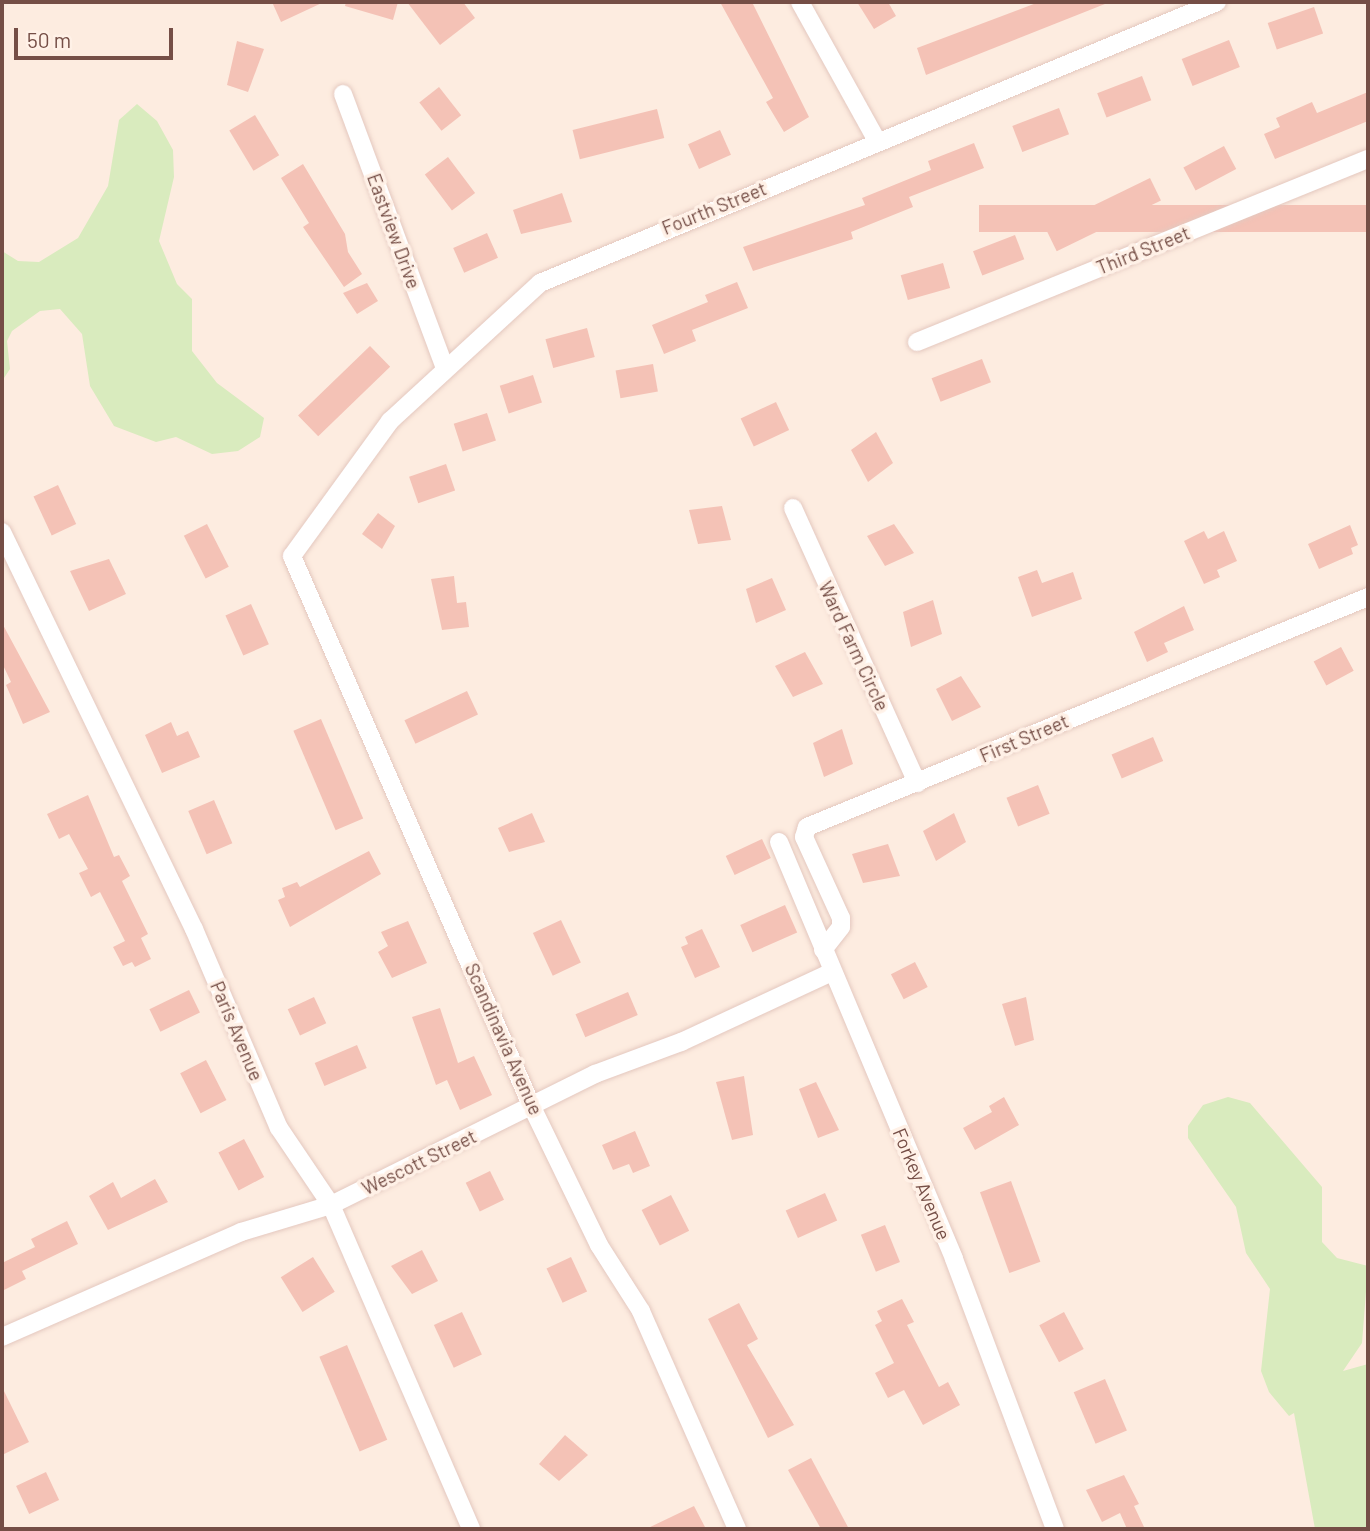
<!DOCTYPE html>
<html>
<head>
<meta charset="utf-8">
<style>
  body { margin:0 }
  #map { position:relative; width:1370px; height:1531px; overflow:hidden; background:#fdece0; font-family:Barlow,sans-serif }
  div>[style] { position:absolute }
  .green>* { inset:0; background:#d9ebbe }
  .building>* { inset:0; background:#f4c2b6; transform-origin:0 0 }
  .roads { filter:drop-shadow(0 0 2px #e4c8bf) drop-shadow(0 0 2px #e4c8bf) }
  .street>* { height:18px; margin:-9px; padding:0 9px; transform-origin:9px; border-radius:9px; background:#fff }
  span { translate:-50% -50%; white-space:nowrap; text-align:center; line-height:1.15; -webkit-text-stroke:7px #fff1e7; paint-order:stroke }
  .street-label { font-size:19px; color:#754e46 }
  .frame { position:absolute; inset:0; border:4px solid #754e46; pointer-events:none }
  .scale { position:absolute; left:14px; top:28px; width:159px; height:32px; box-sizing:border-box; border:4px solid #754e46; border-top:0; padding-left:9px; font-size:21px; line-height:24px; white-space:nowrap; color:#754e46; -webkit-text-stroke:5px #fff1e7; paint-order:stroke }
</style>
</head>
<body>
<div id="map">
  <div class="green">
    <i style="clip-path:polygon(137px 104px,157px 121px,173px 150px,174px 177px,159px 241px,177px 284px,192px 299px,192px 351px,217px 383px,264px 418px,260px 437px,238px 451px,212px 454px,176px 437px,156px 442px,114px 426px,90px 386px,82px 334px,60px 309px,40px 311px,12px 331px,7px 341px,10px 369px,2px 381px,2px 251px,18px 261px,39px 262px,78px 238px,108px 186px,119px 120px)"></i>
    <i style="clip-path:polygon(1228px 1097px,1250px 1103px,1322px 1187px,1322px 1242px,1337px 1258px,1368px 1266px,1362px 1343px,1343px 1371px,1368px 1364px,1368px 1529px,1315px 1529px,1294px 1413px,1289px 1416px,1269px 1392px,1261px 1371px,1270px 1289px,1246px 1253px,1236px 1207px,1188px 1138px,1188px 1126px,1203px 1105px)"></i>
  </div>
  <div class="building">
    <i style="clip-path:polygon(272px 2px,324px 2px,281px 22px)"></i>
    <i style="clip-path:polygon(346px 2px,398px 2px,393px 20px,345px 6px)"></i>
    <i style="clip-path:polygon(407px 2px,463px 2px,475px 18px,440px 45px)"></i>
    <i style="clip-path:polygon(720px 2px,752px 2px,809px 117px,784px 132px,766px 102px,773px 98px)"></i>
    <i style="clip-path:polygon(857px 2px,888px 2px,896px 16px,874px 29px)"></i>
    <i style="clip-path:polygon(1039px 2px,1110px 2px,926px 75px,917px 48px)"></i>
    <i style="left:1314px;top:7px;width:28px;height:49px;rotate:71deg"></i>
    <i style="left:1229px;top:40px;width:29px;height:51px;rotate:68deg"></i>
    <i style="clip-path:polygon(237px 41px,264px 49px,248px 92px,227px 85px)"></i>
    <i style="left:1142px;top:76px;width:26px;height:48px;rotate:69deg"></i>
    <i style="left:439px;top:87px;width:36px;height:25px;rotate:52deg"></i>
    <i style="clip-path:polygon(1368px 92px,1368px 121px,1275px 159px,1264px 134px,1280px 127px,1276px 118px,1312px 102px,1317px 113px)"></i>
    <i style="left:1059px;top:108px;width:28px;height:50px;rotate:69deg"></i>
    <i style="left:657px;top:109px;width:30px;height:87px;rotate:76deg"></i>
    <i style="left:255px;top:115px;width:47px;height:30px;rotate:59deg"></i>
    <i style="left:720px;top:130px;width:27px;height:35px;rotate:66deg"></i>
    <i style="clip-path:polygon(974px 143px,984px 168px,909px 197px,913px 207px,851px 232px,853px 239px,753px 271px,743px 247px,865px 205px,862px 198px,931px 170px,928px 161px)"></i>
    <i style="left:1224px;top:146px;width:26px;height:46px;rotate:62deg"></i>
    <i style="left:448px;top:157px;width:45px;height:29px;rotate:53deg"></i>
    <i style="clip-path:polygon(303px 164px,345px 234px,348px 252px,362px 274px,344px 287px,303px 227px,309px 223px,281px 178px)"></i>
    <i style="left:1150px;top:178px;width:25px;height:116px;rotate:64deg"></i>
    <i style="clip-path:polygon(562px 193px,572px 222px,521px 234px,513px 210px)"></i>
    <i style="left:1368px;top:205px;width:27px;height:389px;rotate:90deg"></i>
    <i style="left:487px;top:233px;width:27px;height:37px;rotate:66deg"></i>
    <i style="left:1015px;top:235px;width:26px;height:45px;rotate:69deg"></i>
    <i style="left:943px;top:263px;width:26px;height:44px;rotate:74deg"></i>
    <i style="clip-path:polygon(737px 282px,748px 308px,692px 330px,696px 341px,664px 354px,652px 325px,708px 302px,705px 295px)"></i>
    <i style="clip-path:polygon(367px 283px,378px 301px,357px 314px,343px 293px)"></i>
    <i style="left:587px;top:328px;width:30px;height:43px;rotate:75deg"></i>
    <i style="left:370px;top:346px;width:29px;height:100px;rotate:46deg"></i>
    <i style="left:982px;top:359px;width:25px;height:54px;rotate:69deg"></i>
    <i style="left:653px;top:364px;width:28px;height:38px;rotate:80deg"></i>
    <i style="left:533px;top:375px;width:29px;height:35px;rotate:72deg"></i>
    <i style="left:776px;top:402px;width:31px;height:39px;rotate:65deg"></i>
    <i style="left:487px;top:413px;width:29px;height:35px;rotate:72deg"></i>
    <i style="clip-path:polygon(876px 432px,893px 463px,868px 482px,851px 450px)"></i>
    <i style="left:446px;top:464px;width:28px;height:39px;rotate:71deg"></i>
    <i style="left:58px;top:485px;width:43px;height:27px;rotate:65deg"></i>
    <i style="clip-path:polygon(722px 506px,731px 540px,698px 544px,689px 510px)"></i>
    <i style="clip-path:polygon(378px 513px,395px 526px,382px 549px,362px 534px)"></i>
    <i style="left:207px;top:524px;width:48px;height:26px;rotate:63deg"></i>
    <i style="clip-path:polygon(894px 524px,914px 553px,885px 566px,867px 536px)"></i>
    <i style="clip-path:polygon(1350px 525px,1358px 545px,1351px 548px,1353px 554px,1319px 569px,1308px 544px)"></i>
    <i style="clip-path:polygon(1204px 531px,1208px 539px,1224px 531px,1237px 561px,1217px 570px,1220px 577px,1204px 584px,1184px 541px)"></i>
    <i style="clip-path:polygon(109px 559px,126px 594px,89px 611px,70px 571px)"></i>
    <i style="clip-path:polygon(1037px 570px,1042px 583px,1073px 572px,1082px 599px,1032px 617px,1018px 577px)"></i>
    <i style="clip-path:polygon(454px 576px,457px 603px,466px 602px,469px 627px,442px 630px,431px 579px)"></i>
    <i style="clip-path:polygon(772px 578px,786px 610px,756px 623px,746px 589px)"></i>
    <i style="clip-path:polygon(933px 600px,942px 634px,911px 647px,903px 612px)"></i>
    <i style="left:251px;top:604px;width:44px;height:28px;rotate:66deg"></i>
    <i style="clip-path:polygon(1184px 606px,1194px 630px,1164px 643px,1168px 652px,1147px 662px,1134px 632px)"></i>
    <i style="clip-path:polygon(2px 623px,50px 712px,23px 724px,6px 685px,11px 682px,2px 663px)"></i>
    <i style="left:1341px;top:647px;width:27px;height:31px;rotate:62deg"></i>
    <i style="clip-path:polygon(805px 652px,823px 684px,793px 697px,775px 666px)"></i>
    <i style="clip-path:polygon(961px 676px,981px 707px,952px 721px,936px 689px)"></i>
    <i style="left:467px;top:691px;width:26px;height:69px;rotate:65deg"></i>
    <i style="left:321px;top:719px;width:108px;height:30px;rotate:67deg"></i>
    <i style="clip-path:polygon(171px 722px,177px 736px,188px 731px,200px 757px,162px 773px,145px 735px)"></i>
    <i style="clip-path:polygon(842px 729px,853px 764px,824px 777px,813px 743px)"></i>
    <i style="left:1153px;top:737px;width:26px;height:45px;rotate:67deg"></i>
    <i style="left:1038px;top:785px;width:31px;height:34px;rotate:68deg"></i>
    <i style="clip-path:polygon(88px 795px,114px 857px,119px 855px,130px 876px,122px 881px,148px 934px,141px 938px,151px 959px,135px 967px,132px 962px,123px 966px,113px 947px,125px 941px,100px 892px,91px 897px,79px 873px,88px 869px,69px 834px,59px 839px,47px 814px)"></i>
    <i style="left:214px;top:800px;width:47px;height:28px;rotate:67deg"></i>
    <i style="clip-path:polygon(532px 813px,545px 842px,509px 852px,498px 828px)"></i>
    <i style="clip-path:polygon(954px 813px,966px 842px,936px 861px,923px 831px)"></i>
    <i style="left:762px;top:839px;width:21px;height:40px;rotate:65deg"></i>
    <i style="clip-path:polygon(888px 844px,900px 876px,863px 883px,852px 854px)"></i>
    <i style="clip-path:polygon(369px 851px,381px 874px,290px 927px,278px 900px,285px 897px,282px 888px,297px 882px,300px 887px)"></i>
    <i style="left:785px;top:905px;width:30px;height:49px;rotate:66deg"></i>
    <i style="left:561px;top:920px;width:47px;height:31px;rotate:65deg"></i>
    <i style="clip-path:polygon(408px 921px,427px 963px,392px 978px,378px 952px,388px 946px,381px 932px)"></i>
    <i style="clip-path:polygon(702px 929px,720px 967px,695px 978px,681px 947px,688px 944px,685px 937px)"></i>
    <i style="left:915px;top:962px;width:28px;height:27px;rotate:63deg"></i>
    <i style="left:189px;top:990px;width:25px;height:44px;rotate:64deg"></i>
    <i style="left:628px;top:992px;width:25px;height:57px;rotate:67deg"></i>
    <i style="left:314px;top:997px;width:29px;height:29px;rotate:65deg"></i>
    <i style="clip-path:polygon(1026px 997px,1034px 1040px,1015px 1046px,1002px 1004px)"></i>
    <i style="clip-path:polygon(440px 1008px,458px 1063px,474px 1056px,492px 1095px,460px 1110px,447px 1080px,436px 1085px,412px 1017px)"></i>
    <i style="left:357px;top:1045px;width:25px;height:46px;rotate:67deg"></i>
    <i style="left:206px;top:1060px;width:45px;height:29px;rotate:63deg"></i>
    <i style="clip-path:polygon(744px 1076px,753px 1135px,732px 1140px,716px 1082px)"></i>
    <i style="clip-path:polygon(816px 1082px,839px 1130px,818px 1138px,799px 1089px)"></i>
    <i style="clip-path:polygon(1004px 1097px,1019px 1125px,975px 1150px,963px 1128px,992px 1112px,989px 1106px)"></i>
    <i style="clip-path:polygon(635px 1131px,650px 1166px,633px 1173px,629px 1164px,613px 1170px,602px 1145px)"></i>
    <i style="left:244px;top:1139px;width:43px;height:29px;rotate:62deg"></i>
    <i style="left:490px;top:1171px;width:32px;height:27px;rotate:64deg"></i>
    <i style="clip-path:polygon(155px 1179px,168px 1202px,108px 1230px,89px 1196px,113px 1182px,121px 1198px)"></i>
    <i style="left:1011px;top:1181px;width:86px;height:33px;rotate:70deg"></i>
    <i style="left:825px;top:1193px;width:30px;height:43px;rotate:66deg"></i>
    <i style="left:671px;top:1195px;width:40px;height:33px;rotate:63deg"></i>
    <i style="clip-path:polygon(67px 1221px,78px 1244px,22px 1271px,26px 1279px,2px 1291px,2px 1263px,35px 1247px,31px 1239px)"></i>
    <i style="left:885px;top:1225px;width:40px;height:26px;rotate:68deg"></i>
    <i style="clip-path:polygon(422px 1250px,438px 1281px,412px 1294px,391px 1266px)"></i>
    <i style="left:313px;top:1257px;width:41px;height:38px;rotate:58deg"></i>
    <i style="left:571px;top:1257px;width:38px;height:27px;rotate:65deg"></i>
    <i style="clip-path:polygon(902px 1299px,914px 1322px,907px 1325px,939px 1387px,948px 1382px,960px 1405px,923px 1425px,904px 1390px,888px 1398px,875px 1373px,894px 1363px,875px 1325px,882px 1321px,877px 1311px)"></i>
    <i style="clip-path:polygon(739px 1303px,758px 1339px,747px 1345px,794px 1425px,768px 1438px,708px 1319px)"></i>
    <i style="left:462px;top:1312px;width:47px;height:31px;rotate:65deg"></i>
    <i style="left:1064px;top:1312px;width:42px;height:28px;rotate:62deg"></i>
    <i style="left:347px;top:1345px;width:103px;height:30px;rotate:67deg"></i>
    <i style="left:1105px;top:1379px;width:56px;height:34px;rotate:67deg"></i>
    <i style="clip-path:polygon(2px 1387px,29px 1442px,2px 1455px)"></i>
    <i style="clip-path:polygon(565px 1435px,588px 1455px,559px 1481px,539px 1464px)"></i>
    <i style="clip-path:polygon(811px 1458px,849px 1529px,821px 1529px,788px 1470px)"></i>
    <i style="left:46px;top:1472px;width:31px;height:33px;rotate:65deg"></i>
    <i style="clip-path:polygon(1124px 1475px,1139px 1504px,1134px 1506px,1145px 1529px,1127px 1529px,1120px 1513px,1102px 1522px,1086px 1490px)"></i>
    <i style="clip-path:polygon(694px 1506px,706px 1529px,646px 1529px)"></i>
  </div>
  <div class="roads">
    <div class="street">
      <i style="left:800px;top:2px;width:157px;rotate:61deg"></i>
      <i style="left:343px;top:94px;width:292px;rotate:69.6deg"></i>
      <i style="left:917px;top:342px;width:487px;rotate:-22.1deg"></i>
      <i style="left:793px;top:508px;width:302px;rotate:65.7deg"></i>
      <i style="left:2px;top:532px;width:441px;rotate:64.2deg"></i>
      <i style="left:194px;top:929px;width:216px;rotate:66.9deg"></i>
      <i style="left:279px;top:1128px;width:93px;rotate:56deg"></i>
      <i style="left:331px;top:1205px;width:353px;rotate:66.6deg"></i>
      <i style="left:779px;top:842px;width:452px;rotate:67.2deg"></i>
      <i style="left:954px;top:1259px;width:288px;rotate:69.5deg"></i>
      <i style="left:823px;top:950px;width:29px;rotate:-52deg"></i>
      <i style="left:841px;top:927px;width:9px;rotate:-90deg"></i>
      <i style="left:841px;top:918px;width:89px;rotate:-114.6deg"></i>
      <i style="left:804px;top:837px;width:10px;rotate:-73deg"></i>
      <i style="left:807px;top:827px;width:606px;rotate:-22.29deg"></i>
      <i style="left:2px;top:1337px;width:261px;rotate:-23.7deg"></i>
      <i style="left:241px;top:1232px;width:94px;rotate:-16.7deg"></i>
      <i style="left:331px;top:1205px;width:295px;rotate:-26.4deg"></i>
      <i style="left:595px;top:1074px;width:92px;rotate:-20.4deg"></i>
      <i style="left:681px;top:1042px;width:166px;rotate:-24.9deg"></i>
      <i style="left:737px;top:1529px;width:238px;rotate:-113.8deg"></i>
      <i style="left:641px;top:1311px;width:78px;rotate:-122.5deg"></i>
      <i style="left:599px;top:1245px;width:153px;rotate:-115.9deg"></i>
      <i style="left:532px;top:1107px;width:601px;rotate:-113.54deg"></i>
      <i style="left:292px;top:556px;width:167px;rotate:-54deg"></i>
      <i style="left:390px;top:421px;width:204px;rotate:-42.6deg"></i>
      <i style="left:540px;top:283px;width:733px;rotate:-22.54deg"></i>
    </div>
  </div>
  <div class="street-label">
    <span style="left:714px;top:208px;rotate:-22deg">Fourth Street</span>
    <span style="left:394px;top:231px;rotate:70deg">Eastview Drive</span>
    <span style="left:1143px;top:250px;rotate:-22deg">Third Street</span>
    <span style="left:854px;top:646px;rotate:65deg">Ward Farm Circle</span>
    <span style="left:1024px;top:738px;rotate:-23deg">First Street</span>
    <span style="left:237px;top:1031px;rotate:67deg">Paris Avenue</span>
    <span style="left:504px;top:1039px;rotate:66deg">Scandinavia Avenue</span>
    <span style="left:419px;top:1162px;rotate:-26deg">Wescott Street</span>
    <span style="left:922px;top:1184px;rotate:67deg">Forkey Avenue</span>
  </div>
  <div class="frame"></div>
  <div class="scale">50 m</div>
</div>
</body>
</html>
